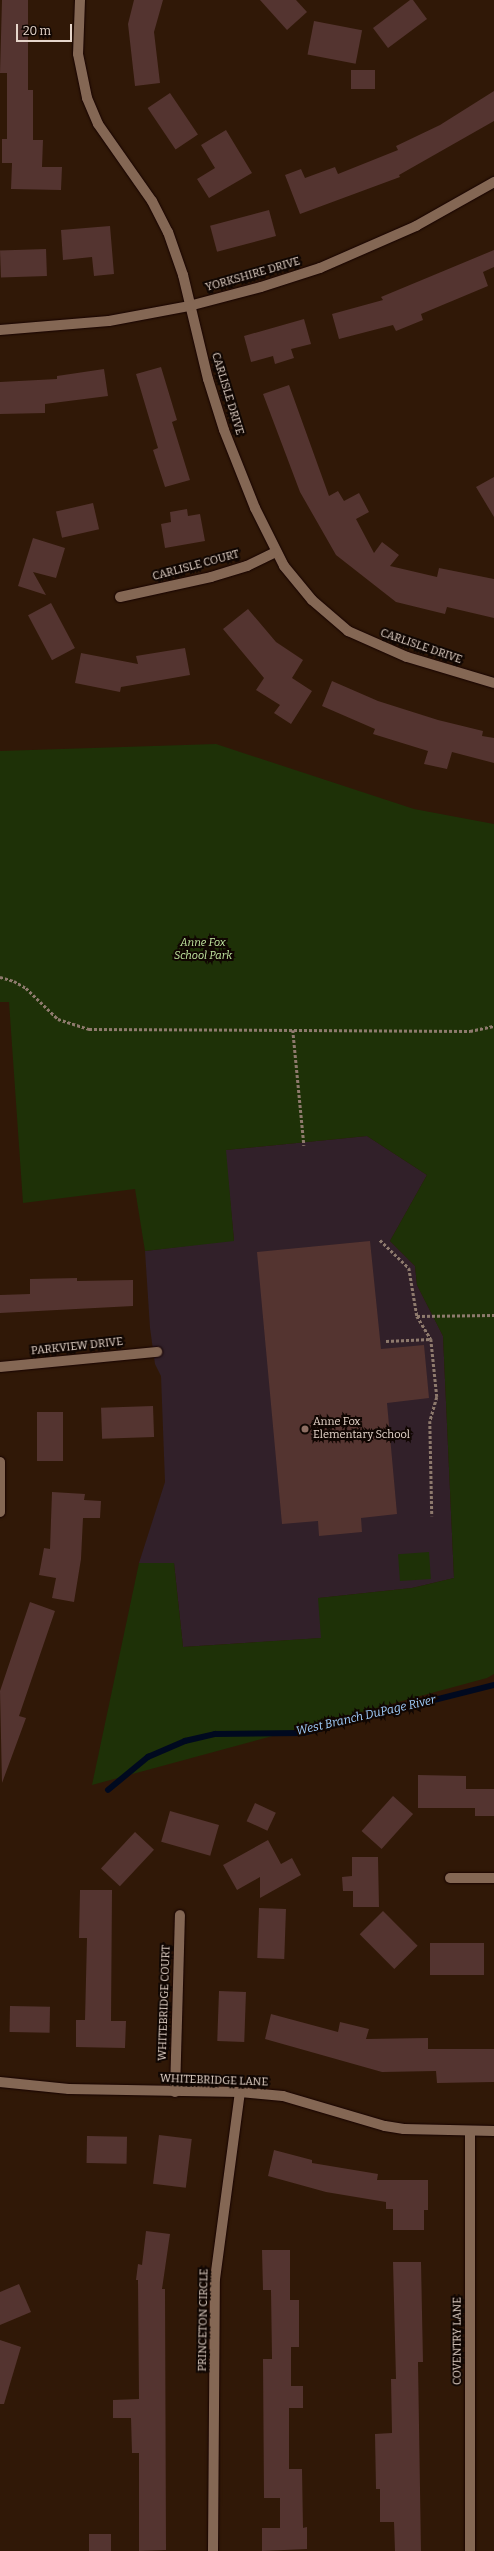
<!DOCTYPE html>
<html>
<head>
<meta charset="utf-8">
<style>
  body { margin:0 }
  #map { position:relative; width:494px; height:2551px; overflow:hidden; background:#301807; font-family:Bitter,serif }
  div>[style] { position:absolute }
  .education>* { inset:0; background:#312029 }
  .green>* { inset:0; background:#1e3107; transform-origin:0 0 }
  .stream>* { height:5.5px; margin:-2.75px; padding:0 2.75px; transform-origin:2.75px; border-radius:2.75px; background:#00091f }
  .building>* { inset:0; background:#543430; transform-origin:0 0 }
  .path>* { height:2.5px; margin-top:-1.25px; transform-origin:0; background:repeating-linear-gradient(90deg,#8e7a6d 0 3px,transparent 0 5px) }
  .roads { filter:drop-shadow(0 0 1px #170300) drop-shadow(0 0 1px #170300) }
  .minor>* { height:10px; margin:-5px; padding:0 5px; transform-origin:5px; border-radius:5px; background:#846754 }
  .dots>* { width:11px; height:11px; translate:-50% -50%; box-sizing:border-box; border:2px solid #100602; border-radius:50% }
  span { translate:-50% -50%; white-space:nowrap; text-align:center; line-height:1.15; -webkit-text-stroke:4px #100602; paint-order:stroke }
  .street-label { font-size:11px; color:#e6d6cb }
  .park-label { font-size:11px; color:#c4e9a3; font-style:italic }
  .poi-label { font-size:11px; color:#e6d6cb }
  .left { translate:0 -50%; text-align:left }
  .water-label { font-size:12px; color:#a0cdfb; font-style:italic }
  .scale { position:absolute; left:16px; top:24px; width:56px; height:18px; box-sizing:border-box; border:2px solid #e6d6cb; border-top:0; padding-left:5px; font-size:12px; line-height:14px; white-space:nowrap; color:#e6d6cb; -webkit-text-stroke:3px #100602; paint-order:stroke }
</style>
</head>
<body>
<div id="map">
  <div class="education">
    <i style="clip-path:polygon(367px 1136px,427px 1175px,390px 1241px,415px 1266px,417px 1285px,443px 1336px,454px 1578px,412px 1588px,319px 1598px,322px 1638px,183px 1647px,174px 1563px,139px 1563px,165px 1482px,161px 1376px,155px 1364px,150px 1328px,145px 1251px,234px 1240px,225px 1150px)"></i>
  </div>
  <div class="green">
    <i style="clip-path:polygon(216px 744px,414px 809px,494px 824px,494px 1674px,487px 1678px,92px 1785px,139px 1563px,174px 1563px,183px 1647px,321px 1638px,318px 1598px,412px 1588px,454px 1578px,443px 1336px,417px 1285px,415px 1266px,390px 1241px,427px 1175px,367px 1136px,226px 1150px,234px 1241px,145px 1251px,135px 1189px,23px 1203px,9px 1002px,0 1002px,0 751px)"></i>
    <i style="left:429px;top:1552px;width:27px;height:31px;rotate:86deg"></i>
  </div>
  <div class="stream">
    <i style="left:108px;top:1790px;width:52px;rotate:-39.5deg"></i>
    <i style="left:148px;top:1757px;width:40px;rotate:-23.4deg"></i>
    <i style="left:185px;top:1741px;width:31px;rotate:-13deg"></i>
    <i style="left:215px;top:1734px;width:88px;rotate:-0.7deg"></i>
    <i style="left:303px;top:1733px;width:197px;rotate:-14.1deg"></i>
  </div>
  <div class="building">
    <i style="clip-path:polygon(2px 0,28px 0,28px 90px,33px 90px,33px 140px,43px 140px,42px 167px,62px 167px,61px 190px,11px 189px,12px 163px,2px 163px,2px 139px,7px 139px,7px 73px,0 73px)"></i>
    <i style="clip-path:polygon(134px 0,163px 0,154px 32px,160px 83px,135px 86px,128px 24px)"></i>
    <i style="clip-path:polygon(260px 0,296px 0,307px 12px,287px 30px)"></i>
    <i style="clip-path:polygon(410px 0,413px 0,427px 19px,388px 48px,373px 28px)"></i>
    <i style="left:314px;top:21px;width:49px;height:34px;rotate:11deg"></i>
    <i style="left:351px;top:70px;width:24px;height:19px"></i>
    <i style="clip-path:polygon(494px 91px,494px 121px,399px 175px,400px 177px,300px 214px,285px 175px,301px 169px,305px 178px,335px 167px,338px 174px,398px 150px,396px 146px,440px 125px)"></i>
    <i style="left:170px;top:93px;width:50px;height:27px;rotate:56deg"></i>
    <i style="clip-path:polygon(226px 130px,252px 173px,209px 198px,197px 179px,215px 168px,201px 145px)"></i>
    <i style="left:269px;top:210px;width:27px;height:61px;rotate:75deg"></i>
    <i style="clip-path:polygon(110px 226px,114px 274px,94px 276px,92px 257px,63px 260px,61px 230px)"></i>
    <i style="left:46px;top:249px;width:27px;height:46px;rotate:88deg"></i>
    <i style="clip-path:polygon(494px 250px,494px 267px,483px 272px,488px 286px,421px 314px,423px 320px,396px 331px,393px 325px,339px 339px,332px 314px,383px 300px,381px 297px)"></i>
    <i style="clip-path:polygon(304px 319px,311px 344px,291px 349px,294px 358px,275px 364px,273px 356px,251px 362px,244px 336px)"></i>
    <i style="clip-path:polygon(161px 367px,177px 420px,172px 422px,190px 480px,165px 487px,153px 450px,158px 448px,136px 374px)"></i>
    <i style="clip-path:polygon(104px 369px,108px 396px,45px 404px,45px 413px,0 414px,0 382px,57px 379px,57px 376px)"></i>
    <i style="clip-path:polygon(289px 385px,329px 496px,338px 491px,344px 501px,359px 493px,369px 512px,356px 519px,374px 553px,382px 542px,399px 555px,390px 566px,437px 577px,439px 568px,494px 579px,494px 618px,447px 607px,445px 614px,396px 602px,336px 555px,300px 492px,263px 394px)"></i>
    <i style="clip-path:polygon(494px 477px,494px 517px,476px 487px)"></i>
    <i style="left:93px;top:503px;width:27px;height:38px;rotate:77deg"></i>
    <i style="clip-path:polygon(187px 509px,188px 516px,200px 514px,205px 541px,165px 548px,161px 524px,171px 522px,170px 512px)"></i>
    <i style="clip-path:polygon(33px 538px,65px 548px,56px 578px,33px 572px,46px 595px,18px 586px)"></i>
    <i style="left:51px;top:603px;width:51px;height:26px;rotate:62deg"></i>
    <i style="clip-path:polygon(248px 609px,276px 642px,303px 660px,292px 678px,312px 691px,291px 724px,274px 713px,280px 705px,256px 690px,264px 678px,223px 629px)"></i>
    <i style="clip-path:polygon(185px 648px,190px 675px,121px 687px,120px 692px,75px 683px,81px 653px,138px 664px,136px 656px)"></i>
    <i style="clip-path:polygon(332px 681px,378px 701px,438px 720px,483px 731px,482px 736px,494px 738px,494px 763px,452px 752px,447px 769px,424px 764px,428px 751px,373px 734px,375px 729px,322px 706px)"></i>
    <i style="clip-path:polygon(370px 1241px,381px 1349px,424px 1345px,429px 1398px,387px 1403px,397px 1514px,361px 1518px,362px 1532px,319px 1536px,318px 1521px,282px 1524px,257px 1252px)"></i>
    <i style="clip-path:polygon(77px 1278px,77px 1281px,133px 1280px,133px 1306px,0 1313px,0 1295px,30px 1294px,30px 1279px)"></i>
    <i style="left:153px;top:1406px;width:31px;height:52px;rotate:88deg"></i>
    <i style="left:37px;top:1412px;width:26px;height:49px"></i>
    <i style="clip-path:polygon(52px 1492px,85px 1494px,84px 1500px,101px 1501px,100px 1518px,83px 1518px,81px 1559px,74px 1602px,52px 1598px,56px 1578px,39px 1575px,44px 1548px,50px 1549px)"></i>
    <i style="clip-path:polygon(30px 1602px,55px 1611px,19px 1716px,26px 1718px,2px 1783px,0 1691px)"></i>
    <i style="clip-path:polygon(418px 1775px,466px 1776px,466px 1789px,494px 1789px,494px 1816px,475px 1816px,475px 1808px,418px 1808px)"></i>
    <i style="left:393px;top:1796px;width:27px;height:47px;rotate:42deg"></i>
    <i style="left:255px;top:1803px;width:23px;height:20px;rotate:25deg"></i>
    <i style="left:170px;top:1811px;width:51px;height:32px;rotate:16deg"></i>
    <i style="left:135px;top:1832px;width:26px;height:50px;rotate:43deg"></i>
    <i style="clip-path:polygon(268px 1840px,281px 1864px,292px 1858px,301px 1875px,260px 1898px,260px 1877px,237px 1890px,223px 1865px)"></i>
    <i style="clip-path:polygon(352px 1857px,378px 1857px,379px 1907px,353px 1907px,353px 1891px,343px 1891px,342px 1877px,352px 1876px)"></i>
    <i style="clip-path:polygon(80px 1890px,112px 1890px,111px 2021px,126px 2021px,125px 2048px,76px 2047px,76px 2020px,85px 2020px,87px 1938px,79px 1938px)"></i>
    <i style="left:259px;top:1908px;width:27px;height:50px;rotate:2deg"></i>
    <i style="left:383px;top:1911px;width:49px;height:33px;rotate:45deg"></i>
    <i style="left:430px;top:1943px;width:54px;height:32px"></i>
    <i style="left:219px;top:1991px;width:27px;height:50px;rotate:2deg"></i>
    <i style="left:10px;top:2006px;width:40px;height:26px;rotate:1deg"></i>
    <i style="clip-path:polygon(271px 2014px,338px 2032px,340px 2022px,369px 2029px,366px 2039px,428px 2038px,428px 2049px,494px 2049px,494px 2082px,437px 2083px,436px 2071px,382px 2072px,265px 2039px)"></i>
    <i style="left:159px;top:2135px;width:33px;height:49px;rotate:7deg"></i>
    <i style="left:87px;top:2136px;width:40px;height:27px;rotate:1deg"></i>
    <i style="clip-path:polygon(274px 2150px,312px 2160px,312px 2163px,378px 2174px,377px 2180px,428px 2180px,428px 2210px,424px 2210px,424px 2230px,393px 2230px,393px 2209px,386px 2209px,386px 2202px,326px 2192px,268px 2176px)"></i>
    <i style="clip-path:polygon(146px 2231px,170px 2234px,162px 2289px,165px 2289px,166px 2550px,139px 2551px,139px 2453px,132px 2453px,131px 2418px,113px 2418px,113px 2400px,139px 2399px,138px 2280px,136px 2280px,138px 2264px,142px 2265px)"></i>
    <i style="clip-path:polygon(262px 2250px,290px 2250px,290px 2300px,299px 2300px,299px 2347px,291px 2347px,291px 2386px,303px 2386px,303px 2408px,289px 2408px,289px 2469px,302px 2469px,303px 2528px,307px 2527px,307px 2549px,262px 2551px,262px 2528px,280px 2528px,280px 2498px,264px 2498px,263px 2359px,272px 2359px,271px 2290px,263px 2290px)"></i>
    <i style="clip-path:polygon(393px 2262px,421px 2262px,423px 2362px,418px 2362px,421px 2551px,395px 2551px,394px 2522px,380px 2522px,380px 2489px,376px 2489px,375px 2434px,392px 2433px,391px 2379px,396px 2379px)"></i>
    <i style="clip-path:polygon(19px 2284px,31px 2312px,0 2325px,0 2292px)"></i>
    <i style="clip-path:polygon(0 2340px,21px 2347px,4px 2404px,0 2404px)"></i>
    <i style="left:89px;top:2534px;width:22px;height:17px"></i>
  </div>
  <div class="path">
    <i style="left:0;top:977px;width:15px;rotate:16deg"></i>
    <i style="left:14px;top:981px;width:14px;rotate:30deg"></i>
    <i style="left:26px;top:988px;width:45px;rotate:44.1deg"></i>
    <i style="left:58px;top:1019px;width:33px;rotate:18deg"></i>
    <i style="left:89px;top:1029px;width:381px;rotate:0.3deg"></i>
    <i style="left:470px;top:1031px;width:25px;rotate:-12deg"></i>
    <i style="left:293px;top:1030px;width:116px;rotate:84.5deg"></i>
    <i style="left:380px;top:1240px;width:40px;rotate:44deg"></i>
    <i style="left:409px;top:1268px;width:49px;rotate:80.5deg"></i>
    <i style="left:417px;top:1316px;width:27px;rotate:59deg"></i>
    <i style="left:431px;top:1339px;width:58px;rotate:84.1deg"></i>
    <i style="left:437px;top:1397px;width:25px;rotate:106deg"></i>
    <i style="left:430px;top:1421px;width:95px;rotate:88.8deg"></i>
    <i style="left:417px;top:1316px;width:77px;rotate:-0.7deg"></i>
    <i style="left:386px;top:1341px;width:45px;rotate:-2.5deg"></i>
  </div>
  <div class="roads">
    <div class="minor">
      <i style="left:80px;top:0;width:54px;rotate:92.1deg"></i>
      <i style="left:78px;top:54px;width:45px;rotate:78.4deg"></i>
      <i style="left:87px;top:98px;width:28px;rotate:67deg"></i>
      <i style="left:98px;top:124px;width:94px;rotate:55deg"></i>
      <i style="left:152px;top:201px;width:35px;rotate:63deg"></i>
      <i style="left:168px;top:232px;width:46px;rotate:70.8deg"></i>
      <i style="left:183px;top:275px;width:107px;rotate:76.5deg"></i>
      <i style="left:208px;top:379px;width:53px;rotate:72.6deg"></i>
      <i style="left:224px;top:430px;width:84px;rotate:68.3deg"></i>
      <i style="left:255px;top:508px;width:65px;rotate:63.4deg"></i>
      <i style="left:284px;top:566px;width:44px;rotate:50.5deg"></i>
      <i style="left:312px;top:600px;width:48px;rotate:40.7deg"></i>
      <i style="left:348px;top:631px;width:64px;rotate:23.8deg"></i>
      <i style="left:407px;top:657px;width:91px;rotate:16.6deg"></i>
      <i style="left:0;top:330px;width:109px;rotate:-4.7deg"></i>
      <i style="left:109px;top:321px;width:81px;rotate:-10.6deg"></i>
      <i style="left:189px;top:306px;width:74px;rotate:-14.8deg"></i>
      <i style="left:261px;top:287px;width:62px;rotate:-17.9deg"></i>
      <i style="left:320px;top:268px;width:105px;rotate:-23.6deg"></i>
      <i style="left:416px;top:226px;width:90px;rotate:-29.4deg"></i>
      <i style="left:120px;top:597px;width:93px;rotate:-12.4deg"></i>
      <i style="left:211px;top:577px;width:38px;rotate:-17deg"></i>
      <i style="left:247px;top:566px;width:32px;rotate:-26deg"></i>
      <i style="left:0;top:1367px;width:158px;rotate:-5.5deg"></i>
      <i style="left:0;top:1462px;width:50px;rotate:90deg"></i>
      <i style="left:450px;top:1878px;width:44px"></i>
      <i style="left:0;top:2082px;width:69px;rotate:5.8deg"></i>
      <i style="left:69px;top:2089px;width:171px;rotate:1deg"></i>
      <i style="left:240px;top:2092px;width:43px;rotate:5.3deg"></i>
      <i style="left:283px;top:2096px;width:106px;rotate:16.4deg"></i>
      <i style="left:385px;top:2126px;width:19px;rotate:9deg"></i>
      <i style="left:404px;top:2129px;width:90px;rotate:1.3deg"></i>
      <i style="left:175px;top:2092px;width:177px;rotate:-88.4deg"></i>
      <i style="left:213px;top:2551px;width:272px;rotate:-89.6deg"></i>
      <i style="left:215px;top:2279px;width:189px;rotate:-82.4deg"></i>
      <i style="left:470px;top:2551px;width:420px;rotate:-90deg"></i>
    </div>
  </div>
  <div class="dots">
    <i style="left:305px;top:1429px;background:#8d6e63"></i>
  </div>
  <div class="street-label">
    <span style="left:253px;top:275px;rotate:-16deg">YORKSHIRE DRIVE</span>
    <span style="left:227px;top:394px;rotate:73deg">CARLISLE DRIVE</span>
    <span style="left:196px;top:566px;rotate:-15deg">CARLISLE COURT</span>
    <span style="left:421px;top:647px;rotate:19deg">CARLISLE DRIVE</span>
    <span style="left:77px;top:1347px;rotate:-6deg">PARKVIEW DRIVE</span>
    <span style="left:165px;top:2003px;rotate:-88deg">WHITEBRIDGE COURT</span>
    <span style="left:214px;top:2081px;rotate:2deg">WHITEBRIDGE LANE</span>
    <span style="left:204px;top:2320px;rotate:-89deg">PRINCETON CIRCLE</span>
    <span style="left:458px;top:2341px;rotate:-90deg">COVENTRY LANE</span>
  </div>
  <div class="park-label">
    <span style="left:203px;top:950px">Anne Fox<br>School Park</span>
  </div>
  <div class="poi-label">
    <span class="left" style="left:313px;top:1429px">Anne Fox<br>Elementary School</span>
  </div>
  <div class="water-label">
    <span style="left:366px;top:1716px;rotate:-13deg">West Branch DuPage River</span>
  </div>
  <div class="scale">20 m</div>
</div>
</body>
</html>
